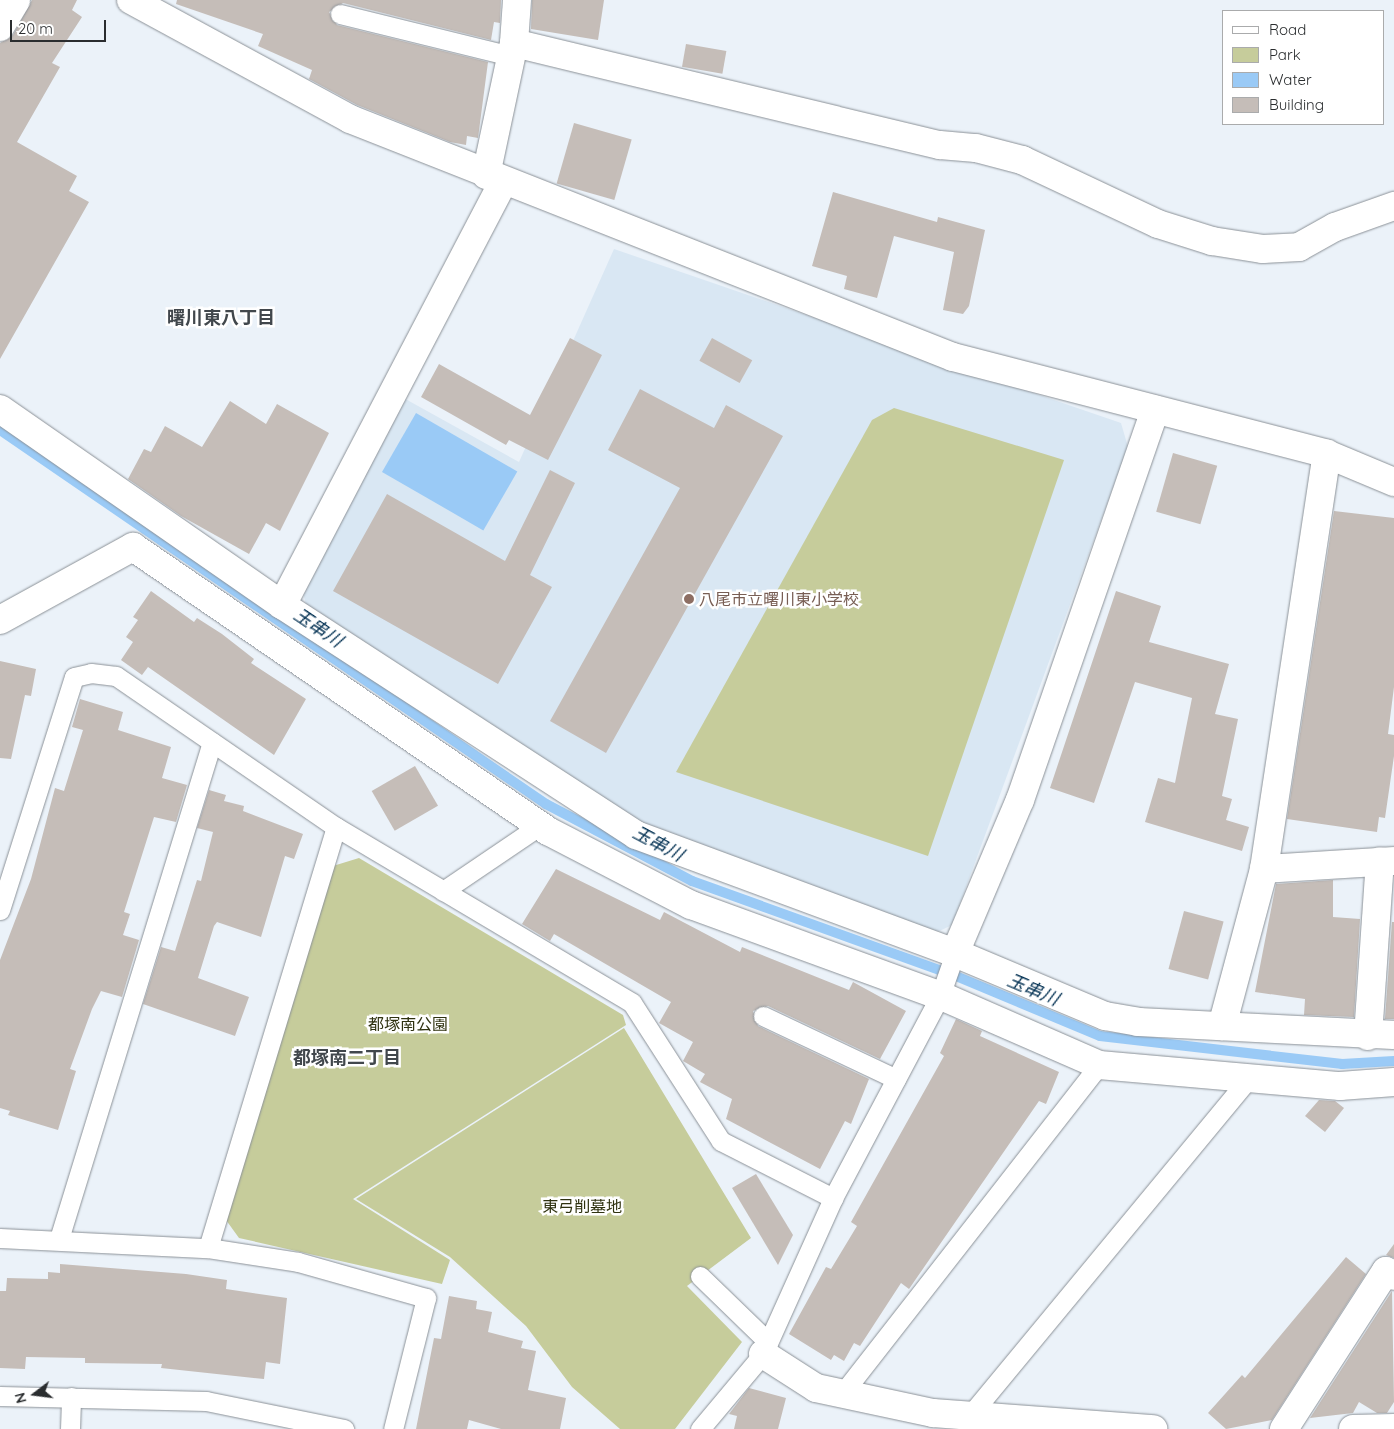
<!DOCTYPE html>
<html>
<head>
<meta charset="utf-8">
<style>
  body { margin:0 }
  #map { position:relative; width:1394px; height:1429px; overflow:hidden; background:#ebf2f9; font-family:Quicksand,"Noto Sans JP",sans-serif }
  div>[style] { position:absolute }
  .built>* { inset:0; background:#d9e7f3 }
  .green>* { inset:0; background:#c6cc9b }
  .water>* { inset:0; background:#9acaf6; transform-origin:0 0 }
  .stream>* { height:10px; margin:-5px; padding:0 5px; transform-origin:5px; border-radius:5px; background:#9acaf6 }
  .building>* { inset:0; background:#c5bdb8; transform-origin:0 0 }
  .roads { filter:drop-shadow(0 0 1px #8b9197) drop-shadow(0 0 1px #8b9197) }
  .service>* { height:19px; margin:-9.5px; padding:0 9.5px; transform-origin:9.5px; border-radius:9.5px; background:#fff }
  .minor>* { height:28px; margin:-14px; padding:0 14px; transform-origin:14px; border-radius:14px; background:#fff }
  .dots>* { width:14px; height:14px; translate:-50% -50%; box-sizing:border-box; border:2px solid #fff; border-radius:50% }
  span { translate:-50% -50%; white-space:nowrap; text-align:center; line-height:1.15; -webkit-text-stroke:5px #fff; paint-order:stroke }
  .education-label { font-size:16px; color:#785e54 }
  .left { translate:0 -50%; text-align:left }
  .park-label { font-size:16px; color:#2f3210 }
  .neighbourhood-label { font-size:18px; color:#41474c; font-weight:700 }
  .water-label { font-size:18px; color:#002f51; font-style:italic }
  .legend { position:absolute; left:1222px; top:10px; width:162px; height:115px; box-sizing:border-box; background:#fff; border:1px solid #aaabac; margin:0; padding:6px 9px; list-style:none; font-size:15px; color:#2a2d2f }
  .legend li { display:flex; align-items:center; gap:10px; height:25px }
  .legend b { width:25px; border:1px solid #aaabac }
  .north { position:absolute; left:10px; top:1369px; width:50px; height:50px; -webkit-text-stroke:4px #fff; paint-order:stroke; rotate:255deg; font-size:14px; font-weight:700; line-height:20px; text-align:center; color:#2a2d2f }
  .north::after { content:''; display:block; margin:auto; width:18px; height:22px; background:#2a2d2f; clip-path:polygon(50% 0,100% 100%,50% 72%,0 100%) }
  .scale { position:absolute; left:10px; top:20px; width:96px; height:22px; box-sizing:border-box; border:2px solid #2a2d2f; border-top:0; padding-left:6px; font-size:15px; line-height:18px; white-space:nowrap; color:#2a2d2f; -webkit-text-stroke:4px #fff; paint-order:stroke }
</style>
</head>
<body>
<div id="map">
  <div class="built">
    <i style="clip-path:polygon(614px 249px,1121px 423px,1128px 447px,952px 925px,931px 935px,633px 822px,308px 611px,301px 586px,400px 396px,519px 462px)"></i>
  </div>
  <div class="green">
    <i style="clip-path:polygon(894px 408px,1064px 460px,928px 856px,676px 772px,872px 420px)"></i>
    <i style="clip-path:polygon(359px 858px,623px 1015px,626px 1025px,353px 1199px,450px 1260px,442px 1284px,239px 1238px,226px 1220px,333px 866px)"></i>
    <i style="clip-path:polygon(624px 1028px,751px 1238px,687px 1286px,742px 1342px,675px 1429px,620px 1429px,572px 1387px,526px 1326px,450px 1257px,356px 1199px)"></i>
  </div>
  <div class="water">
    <i style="left:416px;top:413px;width:117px;height:68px;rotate:30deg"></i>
  </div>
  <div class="stream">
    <i style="left:0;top:430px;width:662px;rotate:34.41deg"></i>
    <i style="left:546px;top:804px;width:165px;rotate:27.8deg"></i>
    <i style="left:692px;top:881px;width:275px;rotate:19.8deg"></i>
    <i style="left:951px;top:974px;width:161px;rotate:22.6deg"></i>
    <i style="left:1100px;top:1036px;width:244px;rotate:6.6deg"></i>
    <i style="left:1342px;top:1064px;width:52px;rotate:-3.3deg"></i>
  </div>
  <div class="building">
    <i style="clip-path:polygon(32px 0,77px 0,72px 10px,82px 17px,52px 63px,60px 67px,17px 142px,77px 176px,69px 191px,89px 202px,0 359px,0 43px,13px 35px)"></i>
    <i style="clip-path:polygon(177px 0,501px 0,500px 23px,494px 22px,491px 40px,343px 3px,329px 12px,337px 25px,488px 62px,478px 138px,467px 136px,466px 145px,450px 142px,357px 105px,309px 79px,312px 70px,258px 46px,263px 34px,176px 4px)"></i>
    <i style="clip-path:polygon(532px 0,604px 0,598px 40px,531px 29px)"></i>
    <i style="left:686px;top:44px;width:41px;height:23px;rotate:10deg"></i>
    <i style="left:574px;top:123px;width:60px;height:63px;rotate:16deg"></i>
    <i style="clip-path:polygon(833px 192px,937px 222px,938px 217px,985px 230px,969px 306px,963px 314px,943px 310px,954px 252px,894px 236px,877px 298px,844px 289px,847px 276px,812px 266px)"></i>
    <i style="clip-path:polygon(570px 338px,602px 355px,548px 460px,509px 440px,506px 445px,421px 397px,439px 364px,530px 415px)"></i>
    <i style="left:712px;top:338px;width:46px;height:26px;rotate:29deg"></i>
    <i style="clip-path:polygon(640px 389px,714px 428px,726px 405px,783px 436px,606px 753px,550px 721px,680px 488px,608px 450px)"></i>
    <i style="clip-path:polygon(230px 401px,266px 424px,277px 404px,329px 433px,280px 531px,266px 523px,249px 554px,181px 516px,128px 479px,144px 449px,151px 452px,165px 426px,202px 447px)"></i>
    <i style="left:1173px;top:453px;width:46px;height:61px;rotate:16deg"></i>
    <i style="clip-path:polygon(550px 470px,575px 483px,530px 575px,552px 587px,498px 684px,333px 591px,387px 494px,505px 561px)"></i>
    <i style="clip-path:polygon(1334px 511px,1394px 518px,1394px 687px,1388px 734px,1394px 735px,1394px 756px,1385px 818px,1379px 817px,1377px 832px,1287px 819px)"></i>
    <i style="clip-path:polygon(151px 591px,194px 622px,197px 618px,222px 634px,254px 659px,251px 663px,306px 699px,274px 755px,148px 667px,142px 675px,121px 660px,133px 642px,126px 637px,138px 620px,133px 617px)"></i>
    <i style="clip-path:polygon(1116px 591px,1161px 606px,1149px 642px,1229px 664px,1215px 714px,1238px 719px,1222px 796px,1232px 799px,1226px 820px,1249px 827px,1242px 851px,1145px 822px,1158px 778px,1175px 783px,1192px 698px,1135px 682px,1094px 803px,1050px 788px)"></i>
    <i style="clip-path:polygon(0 661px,36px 669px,31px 696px,25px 695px,11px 759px,0 758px)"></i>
    <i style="clip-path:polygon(80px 699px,123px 712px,118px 730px,171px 747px,162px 778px,187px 785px,176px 822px,154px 817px,124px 912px,130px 914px,123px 935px,139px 940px,122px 997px,101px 991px,92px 1009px,70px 1069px,76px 1071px,58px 1130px,8px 1115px,10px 1111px,0 1108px,0 960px,31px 879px,55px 788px,64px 791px,83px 730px,72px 727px)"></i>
    <i style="left:415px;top:766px;width:46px;height:50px;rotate:60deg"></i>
    <i style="clip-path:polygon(209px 790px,226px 795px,224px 801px,244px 806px,243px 811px,303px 834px,294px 859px,285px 856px,261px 937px,217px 922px,214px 926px,198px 978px,249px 997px,235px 1036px,143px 1004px,161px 947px,175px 951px,197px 880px,201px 881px,213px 832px,197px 828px)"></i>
    <i style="clip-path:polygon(556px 869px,660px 920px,664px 912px,740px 952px,742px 947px,849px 990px,853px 982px,906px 1011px,880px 1059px,768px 1006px,753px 1011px,758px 1026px,869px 1079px,851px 1124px,845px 1121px,820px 1169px,726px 1119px,732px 1099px,700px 1082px,705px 1074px,683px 1061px,693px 1042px,659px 1023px,671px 1002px,554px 934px,550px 941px,522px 924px)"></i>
    <i style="clip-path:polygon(1333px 880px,1333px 917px,1360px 919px,1354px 1017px,1304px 1015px,1305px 999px,1255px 992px,1276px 884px)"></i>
    <i style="left:1184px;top:911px;width:41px;height:60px;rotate:15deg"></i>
    <i style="clip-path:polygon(1392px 922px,1394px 922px,1394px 1019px,1385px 1019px)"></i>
    <i style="clip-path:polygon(956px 1019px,982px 1031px,980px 1036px,1059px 1072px,1046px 1104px,1039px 1101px,909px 1289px,901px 1283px,860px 1346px,854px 1343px,844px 1361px,834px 1355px,831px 1360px,789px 1334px,826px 1267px,831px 1269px,857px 1226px,851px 1222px,944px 1056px,940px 1053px)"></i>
    <i style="clip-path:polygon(1319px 1100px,1335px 1101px,1344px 1108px,1325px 1132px,1305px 1116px)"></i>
    <i style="clip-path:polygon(756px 1174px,793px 1235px,778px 1265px,732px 1188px)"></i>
    <i style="clip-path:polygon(1394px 1244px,1394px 1258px,1386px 1255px)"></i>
    <i style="clip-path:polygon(1346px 1257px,1366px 1274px,1272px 1420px,1226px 1429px,1208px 1413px,1242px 1375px,1245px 1378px)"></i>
    <i style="clip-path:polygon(60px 1264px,186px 1274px,227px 1280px,226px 1289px,287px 1298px,280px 1364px,266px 1362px,264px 1379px,161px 1368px,162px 1364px,85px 1363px,85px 1358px,26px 1357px,25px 1369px,0 1368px,0 1291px,6px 1291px,7px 1278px,48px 1279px,48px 1272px,60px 1273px)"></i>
    <i style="clip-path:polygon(1392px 1291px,1394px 1402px,1387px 1413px,1377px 1413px,1359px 1402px,1353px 1413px,1310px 1418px)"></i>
    <i style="clip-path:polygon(449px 1296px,477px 1301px,476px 1309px,492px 1312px,488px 1332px,523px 1341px,521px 1348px,536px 1351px,528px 1390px,566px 1398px,560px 1429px,501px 1429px,469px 1420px,467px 1429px,416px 1429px,434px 1338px,441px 1339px)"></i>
    <i style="clip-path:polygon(749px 1388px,786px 1398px,778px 1429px,734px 1429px,737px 1416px,729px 1414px)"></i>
  </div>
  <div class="roads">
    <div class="service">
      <i style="left:340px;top:14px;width:176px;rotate:13.8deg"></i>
      <i style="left:443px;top:891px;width:116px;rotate:-34.1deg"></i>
      <i style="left:0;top:910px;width:244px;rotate:-72.4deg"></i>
      <i style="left:74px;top:677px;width:17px;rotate:-13deg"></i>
      <i style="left:91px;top:673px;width:25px;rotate:7deg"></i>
      <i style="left:116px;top:676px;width:267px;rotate:34.5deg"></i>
      <i style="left:336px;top:827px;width:344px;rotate:30.7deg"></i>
      <i style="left:632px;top:1003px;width:164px;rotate:57.2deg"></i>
      <i style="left:721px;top:1141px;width:126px;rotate:27deg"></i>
      <i style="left:763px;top:1016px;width:147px;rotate:25.3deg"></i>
      <i style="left:0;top:1238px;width:208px;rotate:2.8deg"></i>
      <i style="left:208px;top:1248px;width:91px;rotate:8.8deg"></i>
      <i style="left:298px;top:1262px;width:133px;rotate:15.7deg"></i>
      <i style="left:426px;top:1298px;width:135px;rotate:104.1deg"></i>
      <i style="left:59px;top:1239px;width:520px;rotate:-72.89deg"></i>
      <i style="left:208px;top:1248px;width:440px;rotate:-73.1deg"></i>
      <i style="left:700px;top:1276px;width:95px;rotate:44.1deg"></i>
      <i style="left:842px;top:1394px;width:417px;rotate:-52deg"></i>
      <i style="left:0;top:1396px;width:206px;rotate:1.4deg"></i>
      <i style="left:206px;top:1401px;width:141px;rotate:11.5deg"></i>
      <i style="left:971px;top:1414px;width:439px;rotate:-50.4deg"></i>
      <i style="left:70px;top:1429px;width:32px;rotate:-88deg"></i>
      <i style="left:700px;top:1429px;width:98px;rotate:-50deg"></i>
      <i style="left:763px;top:1354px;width:171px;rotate:-65.8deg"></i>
      <i style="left:833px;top:1198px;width:229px;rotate:-62.1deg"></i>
      <i style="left:940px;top:996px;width:46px;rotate:-70.8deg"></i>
    </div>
    <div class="minor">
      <i style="left:131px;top:0;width:249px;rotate:28.5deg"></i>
      <i style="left:350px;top:119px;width:648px;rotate:21.54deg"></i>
      <i style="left:953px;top:357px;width:386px;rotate:14.5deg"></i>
      <i style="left:1327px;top:454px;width:73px;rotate:22.7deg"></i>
      <i style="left:0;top:27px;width:31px;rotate:-59deg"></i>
      <i style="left:514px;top:43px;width:438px;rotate:13.5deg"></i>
      <i style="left:940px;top:145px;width:36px;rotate:5deg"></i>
      <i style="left:976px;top:148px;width:48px;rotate:14.6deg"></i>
      <i style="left:1022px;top:160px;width:150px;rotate:25.2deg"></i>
      <i style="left:1158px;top:224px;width:57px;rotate:17.5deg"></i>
      <i style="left:1212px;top:241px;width:52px;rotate:8.9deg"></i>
      <i style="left:1263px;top:249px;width:36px;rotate:-3deg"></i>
      <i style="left:1299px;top:247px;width:41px;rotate:-29.1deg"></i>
      <i style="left:1335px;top:227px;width:63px;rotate:-19.6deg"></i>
      <i style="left:486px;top:175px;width:135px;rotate:-78deg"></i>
      <i style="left:514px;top:43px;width:43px;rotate:-86deg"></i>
      <i style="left:0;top:409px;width:343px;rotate:34.8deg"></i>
      <i style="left:282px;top:605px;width:422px;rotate:33deg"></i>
      <i style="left:636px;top:835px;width:340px;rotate:20.3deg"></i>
      <i style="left:955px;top:953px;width:163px;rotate:22.8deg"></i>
      <i style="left:1105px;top:1016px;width:34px;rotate:10deg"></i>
      <i style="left:1138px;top:1022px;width:256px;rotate:2.9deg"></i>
      <i style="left:282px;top:605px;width:476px;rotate:-62.4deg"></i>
      <i style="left:0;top:620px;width:152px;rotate:-28.8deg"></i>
      <i style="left:133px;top:547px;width:503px;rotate:34.39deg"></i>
      <i style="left:548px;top:831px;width:161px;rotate:27.4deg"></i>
      <i style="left:691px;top:905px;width:271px;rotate:20deg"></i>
      <i style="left:946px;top:998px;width:167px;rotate:23.6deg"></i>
      <i style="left:1099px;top:1065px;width:242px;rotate:5deg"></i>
      <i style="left:1340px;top:1086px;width:54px;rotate:-4.2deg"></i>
      <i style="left:1264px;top:869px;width:130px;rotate:-3.5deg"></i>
      <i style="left:955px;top:953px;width:166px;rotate:-67deg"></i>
      <i style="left:1020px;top:800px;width:413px;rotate:-70.9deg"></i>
      <i style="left:1222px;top:1026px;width:163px;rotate:-75deg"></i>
      <i style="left:1264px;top:869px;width:420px;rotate:-81.4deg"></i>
      <i style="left:1368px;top:1036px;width:175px;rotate:-86.1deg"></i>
      <i style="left:763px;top:1354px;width:63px;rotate:32.7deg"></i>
      <i style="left:816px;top:1388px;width:120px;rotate:12.1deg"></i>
      <i style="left:933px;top:1413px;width:221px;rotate:4.2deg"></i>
      <i style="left:1284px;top:1429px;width:188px;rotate:-57.2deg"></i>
      <i style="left:1386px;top:1271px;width:9px;rotate:32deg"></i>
      <i style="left:1353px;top:1429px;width:41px;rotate:-1.4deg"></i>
    </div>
  </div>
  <div class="dots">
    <i style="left:689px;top:599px;background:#8d6e63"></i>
  </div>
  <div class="education-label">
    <span class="left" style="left:699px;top:599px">八尾市立曙川東小学校</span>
  </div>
  <div class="park-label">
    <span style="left:408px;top:1024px">都塚南公園</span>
    <span style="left:582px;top:1206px">東弓削墓地</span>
  </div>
  <div class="neighbourhood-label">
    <span style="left:221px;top:318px">曙川東八丁目</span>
    <span style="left:347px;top:1058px">都塚南二丁目</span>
  </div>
  <div class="water-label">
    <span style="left:318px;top:628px;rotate:34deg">玉串川</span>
    <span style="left:658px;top:844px;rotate:28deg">玉串川</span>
    <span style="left:1033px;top:990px;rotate:23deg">玉串川</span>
  </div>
  <ul class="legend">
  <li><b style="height:6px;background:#fff"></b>Road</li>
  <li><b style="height:14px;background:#c6cc9b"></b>Park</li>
  <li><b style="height:14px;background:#9acaf6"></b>Water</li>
  <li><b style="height:14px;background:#c5bdb8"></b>Building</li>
  </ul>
  <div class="north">N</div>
  <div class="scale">20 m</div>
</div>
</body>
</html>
